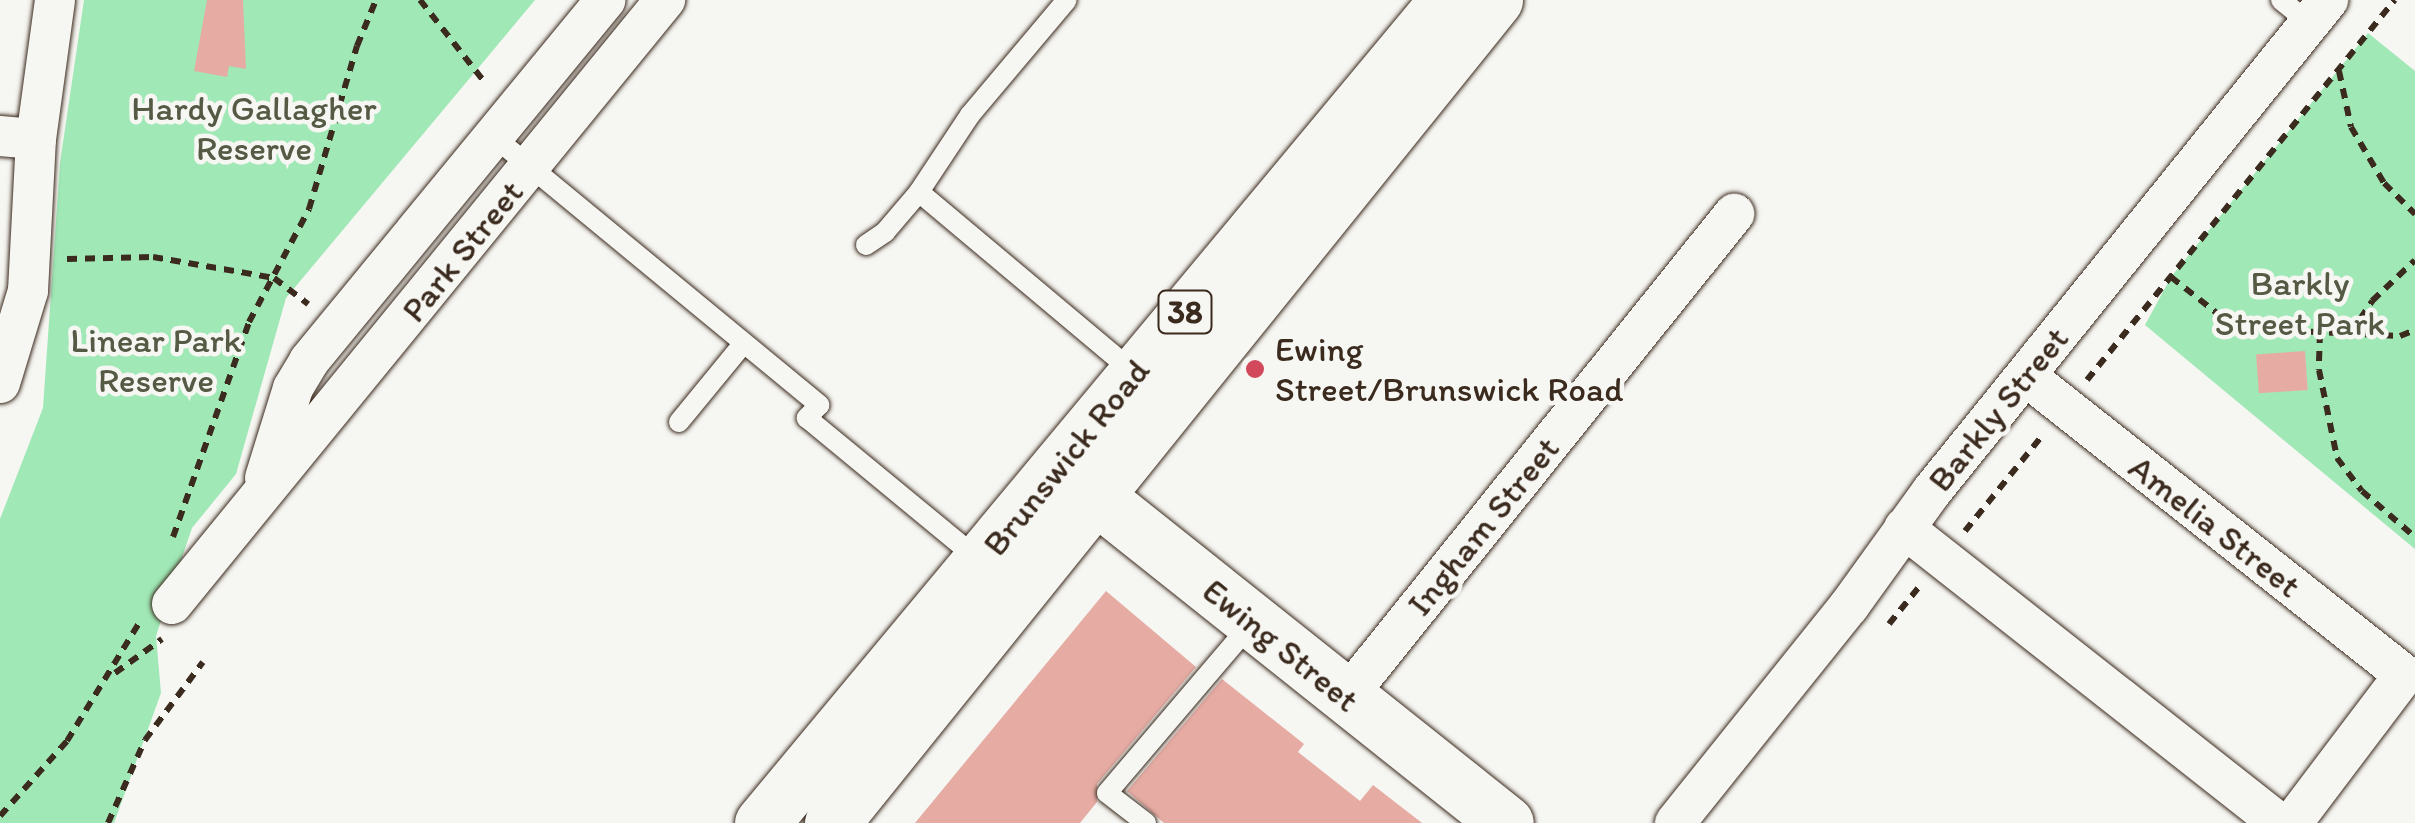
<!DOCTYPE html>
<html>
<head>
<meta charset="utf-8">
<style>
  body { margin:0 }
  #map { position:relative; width:2415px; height:823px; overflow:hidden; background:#f6f6f2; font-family:Itim,sans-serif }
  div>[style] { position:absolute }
  .green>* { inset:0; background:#a0e8b6 }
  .building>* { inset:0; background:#e6aca4; transform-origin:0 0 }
  .path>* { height:6px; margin-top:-3px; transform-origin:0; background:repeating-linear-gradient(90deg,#3b2a1e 0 10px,transparent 0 18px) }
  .roads { filter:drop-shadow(0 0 2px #3b2a1e) drop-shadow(0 0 2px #3b2a1e) }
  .lane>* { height:20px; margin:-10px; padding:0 10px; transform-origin:10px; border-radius:10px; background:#f6f6f2 }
  .street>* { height:40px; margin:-20px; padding:0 20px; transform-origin:20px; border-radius:20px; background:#f6f6f2 }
  .secondary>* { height:55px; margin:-27.5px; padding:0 27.5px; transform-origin:27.5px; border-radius:27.5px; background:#f6f6f2 }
  .primary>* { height:55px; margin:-27.5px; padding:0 27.5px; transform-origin:27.5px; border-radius:27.5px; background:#f6f6f2 }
  .dots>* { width:28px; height:28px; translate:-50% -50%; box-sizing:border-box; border:5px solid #f6f6f2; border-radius:50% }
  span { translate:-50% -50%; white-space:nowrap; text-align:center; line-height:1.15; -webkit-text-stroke:9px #f6f6f2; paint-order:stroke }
  .shield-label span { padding:2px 8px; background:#f6f6f2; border:2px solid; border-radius:8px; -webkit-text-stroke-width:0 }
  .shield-label { font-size:32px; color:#3b2a1e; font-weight:700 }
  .park-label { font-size:35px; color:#545a44 }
  .street-label { font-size:35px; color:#3b2a1e }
  .poi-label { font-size:35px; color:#3b2a1e }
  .left { translate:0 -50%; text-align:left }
</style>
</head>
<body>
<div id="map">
  <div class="green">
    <i style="clip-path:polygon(84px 0,535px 0,286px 298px,236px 474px,192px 528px,178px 569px,156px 636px,161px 693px,114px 823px,0 823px,0 519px,43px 408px,60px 163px)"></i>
    <i style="clip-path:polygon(2368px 33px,2415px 71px,2415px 549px,2145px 325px,2171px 277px)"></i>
  </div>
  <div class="building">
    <i style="clip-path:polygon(207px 0,243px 0,246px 69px,229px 66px,227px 77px,194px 71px)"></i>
    <i style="left:2305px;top:351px;width:39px;height:49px;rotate:86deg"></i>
    <i style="clip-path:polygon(1106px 591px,1196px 667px,1097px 784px,1097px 802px,1080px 823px,915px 823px)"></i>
    <i style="clip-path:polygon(1222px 679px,1304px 744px,1298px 752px,1360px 801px,1373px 785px,1422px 823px,1164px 823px,1127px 791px)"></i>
  </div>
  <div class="path">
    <i style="left:420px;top:0;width:107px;rotate:51.8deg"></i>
    <i style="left:2339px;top:71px;width:57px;rotate:77.9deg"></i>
    <i style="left:2351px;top:127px;width:65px;rotate:59.5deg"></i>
    <i style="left:2384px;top:183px;width:44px;rotate:45deg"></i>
    <i style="left:67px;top:259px;width:86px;rotate:-1.3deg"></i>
    <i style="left:153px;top:257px;width:123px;rotate:9.8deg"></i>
    <i style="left:274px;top:278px;width:43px;rotate:37.4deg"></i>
    <i style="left:2171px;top:277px;width:60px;rotate:38.2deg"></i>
    <i style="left:2218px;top:314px;width:59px;rotate:15.7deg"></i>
    <i style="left:2275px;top:330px;width:125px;rotate:2.7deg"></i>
    <i style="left:2400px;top:336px;width:16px;rotate:-22deg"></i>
    <i style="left:2320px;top:333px;width:37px;rotate:92deg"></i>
    <i style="left:2319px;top:370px;width:90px;rotate:78.4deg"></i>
    <i style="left:2337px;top:458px;width:41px;rotate:52.9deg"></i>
    <i style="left:2362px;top:491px;width:70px;rotate:41deg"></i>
    <i style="left:2350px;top:334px;width:40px;rotate:-56deg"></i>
    <i style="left:2372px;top:301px;width:59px;rotate:-43.6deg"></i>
    <i style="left:2087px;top:380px;width:489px;rotate:-51deg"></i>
    <i style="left:1965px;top:531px;width:122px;rotate:-51deg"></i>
    <i style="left:173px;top:537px;width:228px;rotate:-70.5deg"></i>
    <i style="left:249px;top:322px;width:128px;rotate:-62deg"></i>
    <i style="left:309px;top:209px;width:170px;rotate:-73.6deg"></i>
    <i style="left:357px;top:46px;width:50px;rotate:-67.6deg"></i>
    <i style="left:1889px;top:624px;width:48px;rotate:-51deg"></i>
    <i style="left:115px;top:673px;width:58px;rotate:-35.9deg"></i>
    <i style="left:0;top:816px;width:101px;rotate:-48.2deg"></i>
    <i style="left:67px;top:741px;width:138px;rotate:-58.6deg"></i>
    <i style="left:108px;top:823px;width:91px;rotate:-66deg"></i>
    <i style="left:145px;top:740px;width:97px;rotate:-53.4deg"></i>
  </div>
  <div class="roads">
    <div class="lane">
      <i style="left:2281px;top:0;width:36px;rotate:39deg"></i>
      <i style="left:493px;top:136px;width:423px;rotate:39.5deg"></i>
      <i style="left:819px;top:405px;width:18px;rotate:133deg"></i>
      <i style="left:807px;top:418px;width:223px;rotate:39.5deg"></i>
      <i style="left:919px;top:192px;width:282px;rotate:40deg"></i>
      <i style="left:866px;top:245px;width:23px;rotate:-34deg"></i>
      <i style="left:885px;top:232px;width:52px;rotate:-49.6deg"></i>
      <i style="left:919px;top:192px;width:92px;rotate:-56.5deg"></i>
      <i style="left:970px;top:115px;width:150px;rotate:-49.9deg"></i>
      <i style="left:679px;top:422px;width:101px;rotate:-50.6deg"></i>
      <i style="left:1146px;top:823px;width:49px;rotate:-142.4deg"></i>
      <i style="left:1107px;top:793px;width:222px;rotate:-49.6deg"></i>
    </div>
    <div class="street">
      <i style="left:0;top:136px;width:36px;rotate:5deg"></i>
      <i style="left:2026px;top:376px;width:482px;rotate:38.3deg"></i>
      <i style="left:2404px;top:675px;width:186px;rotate:127.1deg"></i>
      <i style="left:0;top:383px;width:96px;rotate:-73.1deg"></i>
      <i style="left:28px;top:291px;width:152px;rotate:-87deg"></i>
      <i style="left:36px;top:139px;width:140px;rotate:-82.2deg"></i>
      <i style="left:265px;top:478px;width:94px;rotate:-72.7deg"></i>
      <i style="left:293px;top:388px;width:31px;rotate:-59deg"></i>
      <i style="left:309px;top:361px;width:467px;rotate:-50.6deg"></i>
      <i style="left:1904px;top:528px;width:477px;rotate:38.2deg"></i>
      <i style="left:172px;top:604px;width:780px;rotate:-50.78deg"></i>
      <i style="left:1346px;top:697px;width:620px;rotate:-51.22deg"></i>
      <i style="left:1675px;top:823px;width:278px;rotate:-51.3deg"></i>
      <i style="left:1849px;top:606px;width:142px;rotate:-54.2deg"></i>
      <i style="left:1932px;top:491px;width:631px;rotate:-51.11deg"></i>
    </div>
    <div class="secondary">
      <i style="left:1059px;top:467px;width:571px;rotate:38.53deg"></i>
    </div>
    <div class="primary">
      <i style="left:762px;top:823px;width:1071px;rotate:-50.23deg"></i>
      <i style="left:832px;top:823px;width:1057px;rotate:-51.15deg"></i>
    </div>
  </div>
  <div class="dots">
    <i style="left:1255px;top:369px;background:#d1495b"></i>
  </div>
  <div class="shield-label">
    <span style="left:1185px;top:312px">38</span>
  </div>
  <div class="park-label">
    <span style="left:254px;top:128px">Hardy Gallagher<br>Reserve</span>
    <span style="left:2300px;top:303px">Barkly<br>Street Park</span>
    <span style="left:156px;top:360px">Linear Park<br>Reserve</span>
  </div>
  <div class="street-label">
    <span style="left:462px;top:251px;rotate:-51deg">Park Street</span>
    <span style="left:1998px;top:409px;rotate:-51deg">Barkly Street</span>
    <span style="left:1066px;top:457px;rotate:-51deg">Brunswick Road</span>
    <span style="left:1483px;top:526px;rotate:-51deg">Ingham Street</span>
    <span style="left:2215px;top:526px;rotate:38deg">Amelia Street</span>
    <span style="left:1281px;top:645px;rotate:39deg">Ewing Street</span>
  </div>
  <div class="poi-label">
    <span class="left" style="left:1275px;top:369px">Ewing<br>Street/Brunswick Road</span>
  </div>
</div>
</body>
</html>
